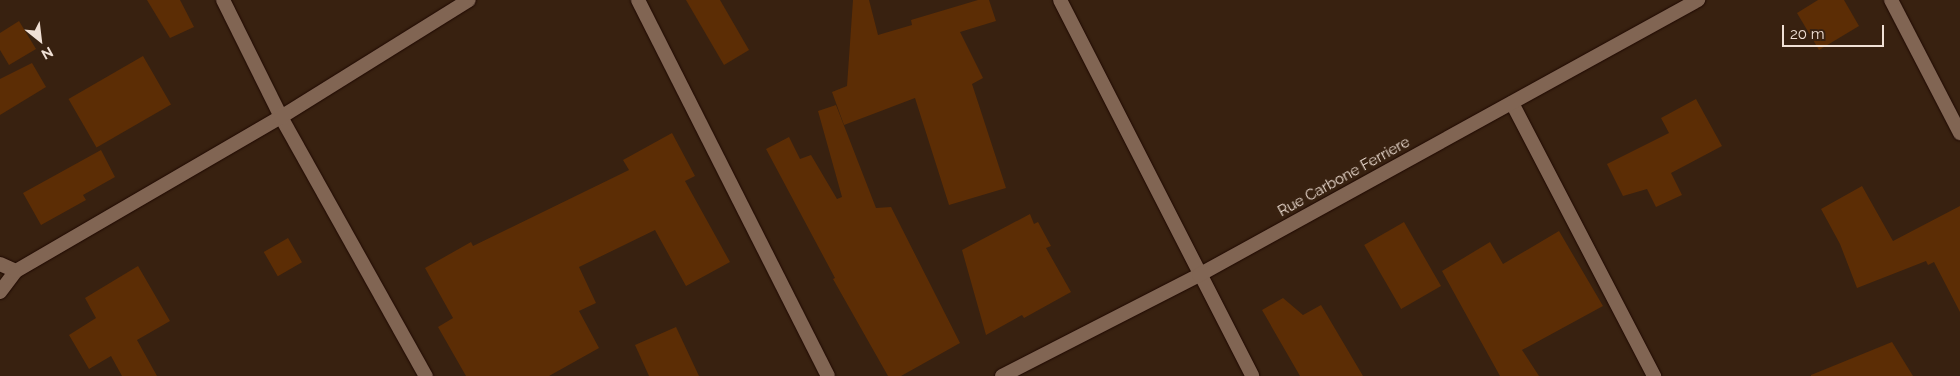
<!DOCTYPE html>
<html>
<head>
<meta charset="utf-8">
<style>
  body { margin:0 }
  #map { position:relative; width:1960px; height:376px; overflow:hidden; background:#382110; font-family:Raleway,sans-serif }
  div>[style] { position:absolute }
  .building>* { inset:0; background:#5c2d05; transform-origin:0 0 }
  .roads { filter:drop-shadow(0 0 1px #1f0900) drop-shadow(0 0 1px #1f0900) }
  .minor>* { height:14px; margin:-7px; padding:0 7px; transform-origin:7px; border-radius:7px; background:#816553 }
  .tertiary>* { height:14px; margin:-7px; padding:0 7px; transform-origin:7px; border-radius:7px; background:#816553 }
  span { translate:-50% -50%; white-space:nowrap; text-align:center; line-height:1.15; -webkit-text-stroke:5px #382110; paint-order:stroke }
  .street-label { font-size:15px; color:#f0e0d5 }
  .north { position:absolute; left:15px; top:15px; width:50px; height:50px; -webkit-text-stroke:4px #382110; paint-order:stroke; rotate:151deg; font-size:14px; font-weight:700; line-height:20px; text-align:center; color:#f0e0d5 }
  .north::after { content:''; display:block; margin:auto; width:18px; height:22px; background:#f0e0d5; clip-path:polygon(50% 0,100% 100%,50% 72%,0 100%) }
  .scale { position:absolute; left:1782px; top:25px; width:102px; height:22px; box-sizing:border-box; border:2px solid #f0e0d5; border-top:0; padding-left:6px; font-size:15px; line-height:18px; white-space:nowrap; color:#f0e0d5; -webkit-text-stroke:4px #382110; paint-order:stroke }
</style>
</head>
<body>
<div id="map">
  <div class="building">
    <i style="clip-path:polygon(147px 0,180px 0,194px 27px,170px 38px)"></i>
    <i style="clip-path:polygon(686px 0,720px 0,749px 50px,724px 65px)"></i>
    <i style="clip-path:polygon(853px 0,869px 0,878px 35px,912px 25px,911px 20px,978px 0,989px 0,996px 21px,960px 32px,983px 78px,972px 84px,1006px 188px,949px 205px,915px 98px,844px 125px,832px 92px,847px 86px)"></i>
    <i style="clip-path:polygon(1818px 0,1844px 0,1859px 26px,1819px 50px,1797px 13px)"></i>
    <i style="clip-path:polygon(19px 21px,36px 49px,9px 65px,0 50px,0 33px)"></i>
    <i style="left:143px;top:56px;width:56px;height:86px;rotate:60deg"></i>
    <i style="clip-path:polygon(32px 63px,46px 87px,0 115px,0 79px)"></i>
    <i style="clip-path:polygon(1696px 99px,1722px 146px,1671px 173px,1682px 195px,1656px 207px,1647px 189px,1623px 196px,1607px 164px,1669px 133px,1661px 118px)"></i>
    <i style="clip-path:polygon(836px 105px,876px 208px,891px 207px,960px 343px,901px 376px,888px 376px,833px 279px,835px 278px,766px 149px,789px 137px,800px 159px,811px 155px,837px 199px,842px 197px,818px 111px)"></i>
    <i style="clip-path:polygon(672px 133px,695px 176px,685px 181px,730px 262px,686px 286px,655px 230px,579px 267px,596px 303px,579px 311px,599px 348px,549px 376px,466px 376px,438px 327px,453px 318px,425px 268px,471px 242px,473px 246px,629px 170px,623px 160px)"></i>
    <i style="clip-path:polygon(101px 150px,115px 177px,83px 195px,86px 200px,41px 225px,23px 193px)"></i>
    <i style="clip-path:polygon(1862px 186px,1893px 241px,1960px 206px,1960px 312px,1934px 262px,1928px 265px,1926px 261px,1857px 288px,1840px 244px,1821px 209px)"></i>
    <i style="clip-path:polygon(1030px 214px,1034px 224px,1038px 222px,1051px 246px,1046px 248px,1071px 292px,1024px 318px,1022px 315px,986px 335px,962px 250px)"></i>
    <i style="left:1404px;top:222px;width:74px;height:46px;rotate:60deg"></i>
    <i style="clip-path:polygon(1559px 231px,1603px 306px,1522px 350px,1539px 376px,1500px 376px,1442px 271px,1490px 242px,1503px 264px)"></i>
    <i style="left:288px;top:238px;width:28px;height:28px;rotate:60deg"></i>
    <i style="clip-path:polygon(138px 266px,170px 321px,137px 340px,157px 376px,122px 376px,111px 356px,89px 369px,69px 335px,96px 318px,85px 298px)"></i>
    <i style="clip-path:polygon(1283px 298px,1303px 315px,1321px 305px,1363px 376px,1300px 376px,1262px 310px)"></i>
    <i style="clip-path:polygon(676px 327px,699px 376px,649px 376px,635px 345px)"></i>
    <i style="clip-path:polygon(1892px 342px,1913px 376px,1811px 376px,1811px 375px)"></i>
  </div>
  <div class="roads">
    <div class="minor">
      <i style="left:223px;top:0;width:131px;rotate:63.6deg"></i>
      <i style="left:281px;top:117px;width:297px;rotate:60.8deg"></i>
      <i style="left:1060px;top:0;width:422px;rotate:62.9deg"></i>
      <i style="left:1891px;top:0;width:150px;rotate:62.6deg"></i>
      <i style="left:1512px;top:103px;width:308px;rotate:62.5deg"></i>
      <i style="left:0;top:264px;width:17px;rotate:24deg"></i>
      <i style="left:0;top:292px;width:26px;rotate:-53deg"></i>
      <i style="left:16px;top:271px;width:306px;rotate:-30.2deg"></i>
      <i style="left:281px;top:117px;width:221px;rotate:-31.9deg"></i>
      <i style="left:1002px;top:376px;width:221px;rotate:-27.1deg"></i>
      <i style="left:1199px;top:275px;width:570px;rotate:-28.86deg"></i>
    </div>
    <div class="tertiary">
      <i style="left:638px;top:0;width:421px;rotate:63.2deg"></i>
    </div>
  </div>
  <div class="street-label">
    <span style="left:1344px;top:177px;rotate:-29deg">Rue Carbone Ferriere</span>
  </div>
  <div class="north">N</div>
  <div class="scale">20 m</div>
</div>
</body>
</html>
